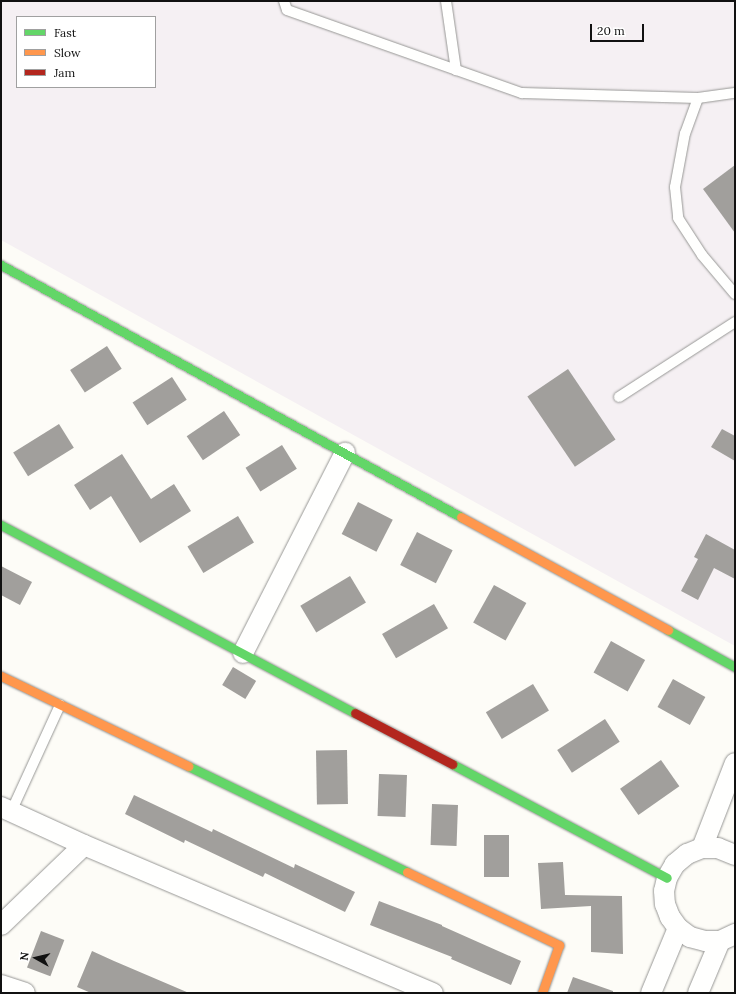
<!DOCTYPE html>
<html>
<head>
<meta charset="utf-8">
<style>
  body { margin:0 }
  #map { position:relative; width:736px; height:994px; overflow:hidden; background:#fdfcf7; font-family:Lora,serif }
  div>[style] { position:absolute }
  .industrial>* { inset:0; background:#f5f0f3 }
  .building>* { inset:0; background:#a19f9c; transform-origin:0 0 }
  .roads { filter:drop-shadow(0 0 1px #979795) drop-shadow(0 0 1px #979795) }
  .lane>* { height:10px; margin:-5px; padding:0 5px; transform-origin:5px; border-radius:5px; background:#fffffe }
  .street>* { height:20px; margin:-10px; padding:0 10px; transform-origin:10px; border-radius:10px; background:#fffffe }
  .fast>* { height:9px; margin:-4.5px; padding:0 4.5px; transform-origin:4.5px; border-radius:4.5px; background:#63d668 }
  .slow>* { height:9px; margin:-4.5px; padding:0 4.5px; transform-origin:4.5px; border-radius:4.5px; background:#ff974d }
  .jam>* { height:9px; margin:-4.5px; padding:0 4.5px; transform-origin:4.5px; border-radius:4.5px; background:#b3261e }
  span { translate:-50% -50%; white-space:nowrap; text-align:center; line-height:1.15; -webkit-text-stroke:4px #fff; paint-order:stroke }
  .frame { position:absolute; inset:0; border:2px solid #111; pointer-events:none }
  .legend { position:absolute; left:16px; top:16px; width:140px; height:72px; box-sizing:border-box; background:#fff; border:1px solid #a0a0a0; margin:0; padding:5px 7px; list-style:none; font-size:12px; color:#111 }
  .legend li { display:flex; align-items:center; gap:8px; height:20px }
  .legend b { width:20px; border:1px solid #a0a0a0 }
  .north { position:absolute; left:16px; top:938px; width:40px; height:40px; -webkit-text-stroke:3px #fff; paint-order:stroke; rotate:278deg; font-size:11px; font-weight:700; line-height:16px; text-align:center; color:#111 }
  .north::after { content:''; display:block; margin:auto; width:14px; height:18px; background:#111; clip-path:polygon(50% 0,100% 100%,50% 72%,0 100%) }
  .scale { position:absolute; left:590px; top:24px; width:54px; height:18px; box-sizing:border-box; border:2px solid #111; border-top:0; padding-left:5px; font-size:12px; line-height:14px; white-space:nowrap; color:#111; -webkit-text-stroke:3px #fff; paint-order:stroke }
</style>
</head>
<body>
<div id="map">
  <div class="industrial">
    <i style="clip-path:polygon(evenodd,1px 1px,735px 1px,735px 646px,1px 240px,1px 1px,17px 17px,155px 17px,155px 87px,17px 87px,17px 17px)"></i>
  </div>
  <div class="building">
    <i style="clip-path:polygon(735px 165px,735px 233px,703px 189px)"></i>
    <i style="left:107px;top:346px;width:27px;height:44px;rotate:57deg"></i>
    <i style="left:568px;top:369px;width:85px;height:49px;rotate:56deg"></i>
    <i style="left:172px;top:377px;width:27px;height:47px;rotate:57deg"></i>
    <i style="left:224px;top:411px;width:29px;height:45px;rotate:56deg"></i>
    <i style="left:59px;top:424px;width:28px;height:54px;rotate:58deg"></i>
    <i style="clip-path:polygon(722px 429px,735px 436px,735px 461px,711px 447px)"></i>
    <i style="left:282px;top:445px;width:28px;height:43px;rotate:58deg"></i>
    <i style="clip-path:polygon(122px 454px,151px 499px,174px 484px,191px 511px,140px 543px,111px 496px,90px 510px,74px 485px)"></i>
    <i style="left:358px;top:502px;width:39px;height:36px;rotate:27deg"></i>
    <i style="left:238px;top:516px;width:31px;height:59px;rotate:59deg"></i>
    <i style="left:417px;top:532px;width:40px;height:37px;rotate:27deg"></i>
    <i style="clip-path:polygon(706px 534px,735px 550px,735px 579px,714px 568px,698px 600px,681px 591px,698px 559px,694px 557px)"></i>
    <i style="clip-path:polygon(1px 566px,32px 582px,20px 605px,1px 595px)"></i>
    <i style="left:350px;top:576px;width:31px;height:58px;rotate:59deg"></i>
    <i style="left:494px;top:585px;width:37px;height:43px;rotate:29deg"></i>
    <i style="left:434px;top:604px;width:28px;height:60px;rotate:60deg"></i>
    <i style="left:611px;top:641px;width:39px;height:36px;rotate:29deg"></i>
    <i style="left:233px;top:667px;width:27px;height:21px;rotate:31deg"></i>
    <i style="left:673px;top:679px;width:37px;height:32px;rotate:29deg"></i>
    <i style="left:533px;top:684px;width:31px;height:55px;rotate:59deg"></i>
    <i style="left:605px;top:719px;width:27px;height:57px;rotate:57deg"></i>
    <i style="left:347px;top:750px;width:54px;height:31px;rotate:89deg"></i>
    <i style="left:661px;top:760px;width:32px;height:50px;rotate:55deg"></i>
    <i style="left:379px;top:774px;width:28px;height:42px;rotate:2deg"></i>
    <i style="clip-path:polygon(134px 795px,212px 832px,213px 829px,294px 868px,295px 864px,355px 892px,345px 912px,265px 873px,263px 877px,185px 840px,184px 843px,125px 814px)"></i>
    <i style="left:432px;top:804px;width:26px;height:41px;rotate:2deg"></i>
    <i style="left:484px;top:835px;width:25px;height:42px"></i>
    <i style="clip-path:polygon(563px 862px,565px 895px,622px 896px,623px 954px,591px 952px,591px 906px,541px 909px,538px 863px)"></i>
    <i style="clip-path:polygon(379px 901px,442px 925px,442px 926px,521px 961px,511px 985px,451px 959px,452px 957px,370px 925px)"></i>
    <i style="left:41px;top:931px;width:25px;height:39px;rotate:21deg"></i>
    <i style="clip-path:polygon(92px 951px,114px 961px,189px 993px,91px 993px,77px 987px)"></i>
    <i style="clip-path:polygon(573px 977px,613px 991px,613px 993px,567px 993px)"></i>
  </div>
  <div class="roads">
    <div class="lane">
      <i style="left:284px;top:1px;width:9px;rotate:72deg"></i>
      <i style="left:287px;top:10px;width:249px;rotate:19.5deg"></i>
      <i style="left:522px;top:93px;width:176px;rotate:1.6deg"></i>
      <i style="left:698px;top:98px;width:37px;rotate:-8deg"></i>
      <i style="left:446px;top:1px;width:70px;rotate:81.8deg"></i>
      <i style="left:698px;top:98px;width:37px;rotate:110deg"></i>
      <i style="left:685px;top:133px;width:55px;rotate:100.5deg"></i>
      <i style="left:675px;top:187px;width:31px;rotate:84deg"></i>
      <i style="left:678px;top:218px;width:44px;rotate:57deg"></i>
      <i style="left:702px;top:255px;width:51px;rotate:49.8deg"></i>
      <i style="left:619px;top:397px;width:138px;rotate:-32.9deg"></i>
      <i style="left:11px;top:812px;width:118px;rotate:-65.4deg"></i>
    </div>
    <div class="street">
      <i style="left:243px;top:653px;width:225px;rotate:-63deg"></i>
      <i style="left:1px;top:807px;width:91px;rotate:24.6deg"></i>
      <i style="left:84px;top:845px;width:379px;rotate:23deg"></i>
      <i style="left:702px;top:848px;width:91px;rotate:-68.8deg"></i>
      <i style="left:735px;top:855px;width:18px;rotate:-158deg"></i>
      <i style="left:718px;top:848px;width:16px;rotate:180deg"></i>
      <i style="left:702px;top:848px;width:16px;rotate:158deg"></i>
      <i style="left:687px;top:854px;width:16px;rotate:140deg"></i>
      <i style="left:675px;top:864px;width:16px;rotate:120deg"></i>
      <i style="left:667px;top:878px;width:13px;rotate:103deg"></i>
      <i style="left:664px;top:891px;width:13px;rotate:86deg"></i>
      <i style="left:665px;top:904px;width:14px;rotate:69deg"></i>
      <i style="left:670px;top:917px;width:14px;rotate:54deg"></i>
      <i style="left:678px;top:928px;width:15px;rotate:37deg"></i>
      <i style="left:690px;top:937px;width:16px;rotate:15deg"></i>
      <i style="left:705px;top:941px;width:15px"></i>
      <i style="left:720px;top:941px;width:17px;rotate:-25deg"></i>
      <i style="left:1px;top:925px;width:115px;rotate:-43.9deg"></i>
      <i style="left:1px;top:985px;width:25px;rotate:18deg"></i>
      <i style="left:651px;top:993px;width:70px;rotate:-67.4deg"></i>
      <i style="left:698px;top:993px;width:56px;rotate:-67.1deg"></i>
    </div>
    <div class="fast">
      <i style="left:1px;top:265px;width:525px;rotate:28.72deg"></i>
      <i style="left:1px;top:525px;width:401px;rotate:28deg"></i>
      <i style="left:668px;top:630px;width:77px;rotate:28.9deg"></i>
      <i style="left:452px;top:764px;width:243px;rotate:27.9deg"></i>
      <i style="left:188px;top:766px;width:243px;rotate:25.8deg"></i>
    </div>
    <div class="slow">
      <i style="left:461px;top:517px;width:236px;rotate:28.6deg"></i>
      <i style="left:1px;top:676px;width:208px;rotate:25.7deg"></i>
      <i style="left:407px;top:872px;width:169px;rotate:25.7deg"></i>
      <i style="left:559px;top:945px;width:51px;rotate:109.5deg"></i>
    </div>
    <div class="jam">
      <i style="left:355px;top:713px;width:110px;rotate:27.7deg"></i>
    </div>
  </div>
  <div class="frame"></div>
  <ul class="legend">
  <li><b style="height:5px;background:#63d668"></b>Fast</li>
  <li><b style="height:5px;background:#ff974d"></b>Slow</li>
  <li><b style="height:5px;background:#b3261e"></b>Jam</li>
  </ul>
  <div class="north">N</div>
  <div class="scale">20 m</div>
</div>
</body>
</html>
